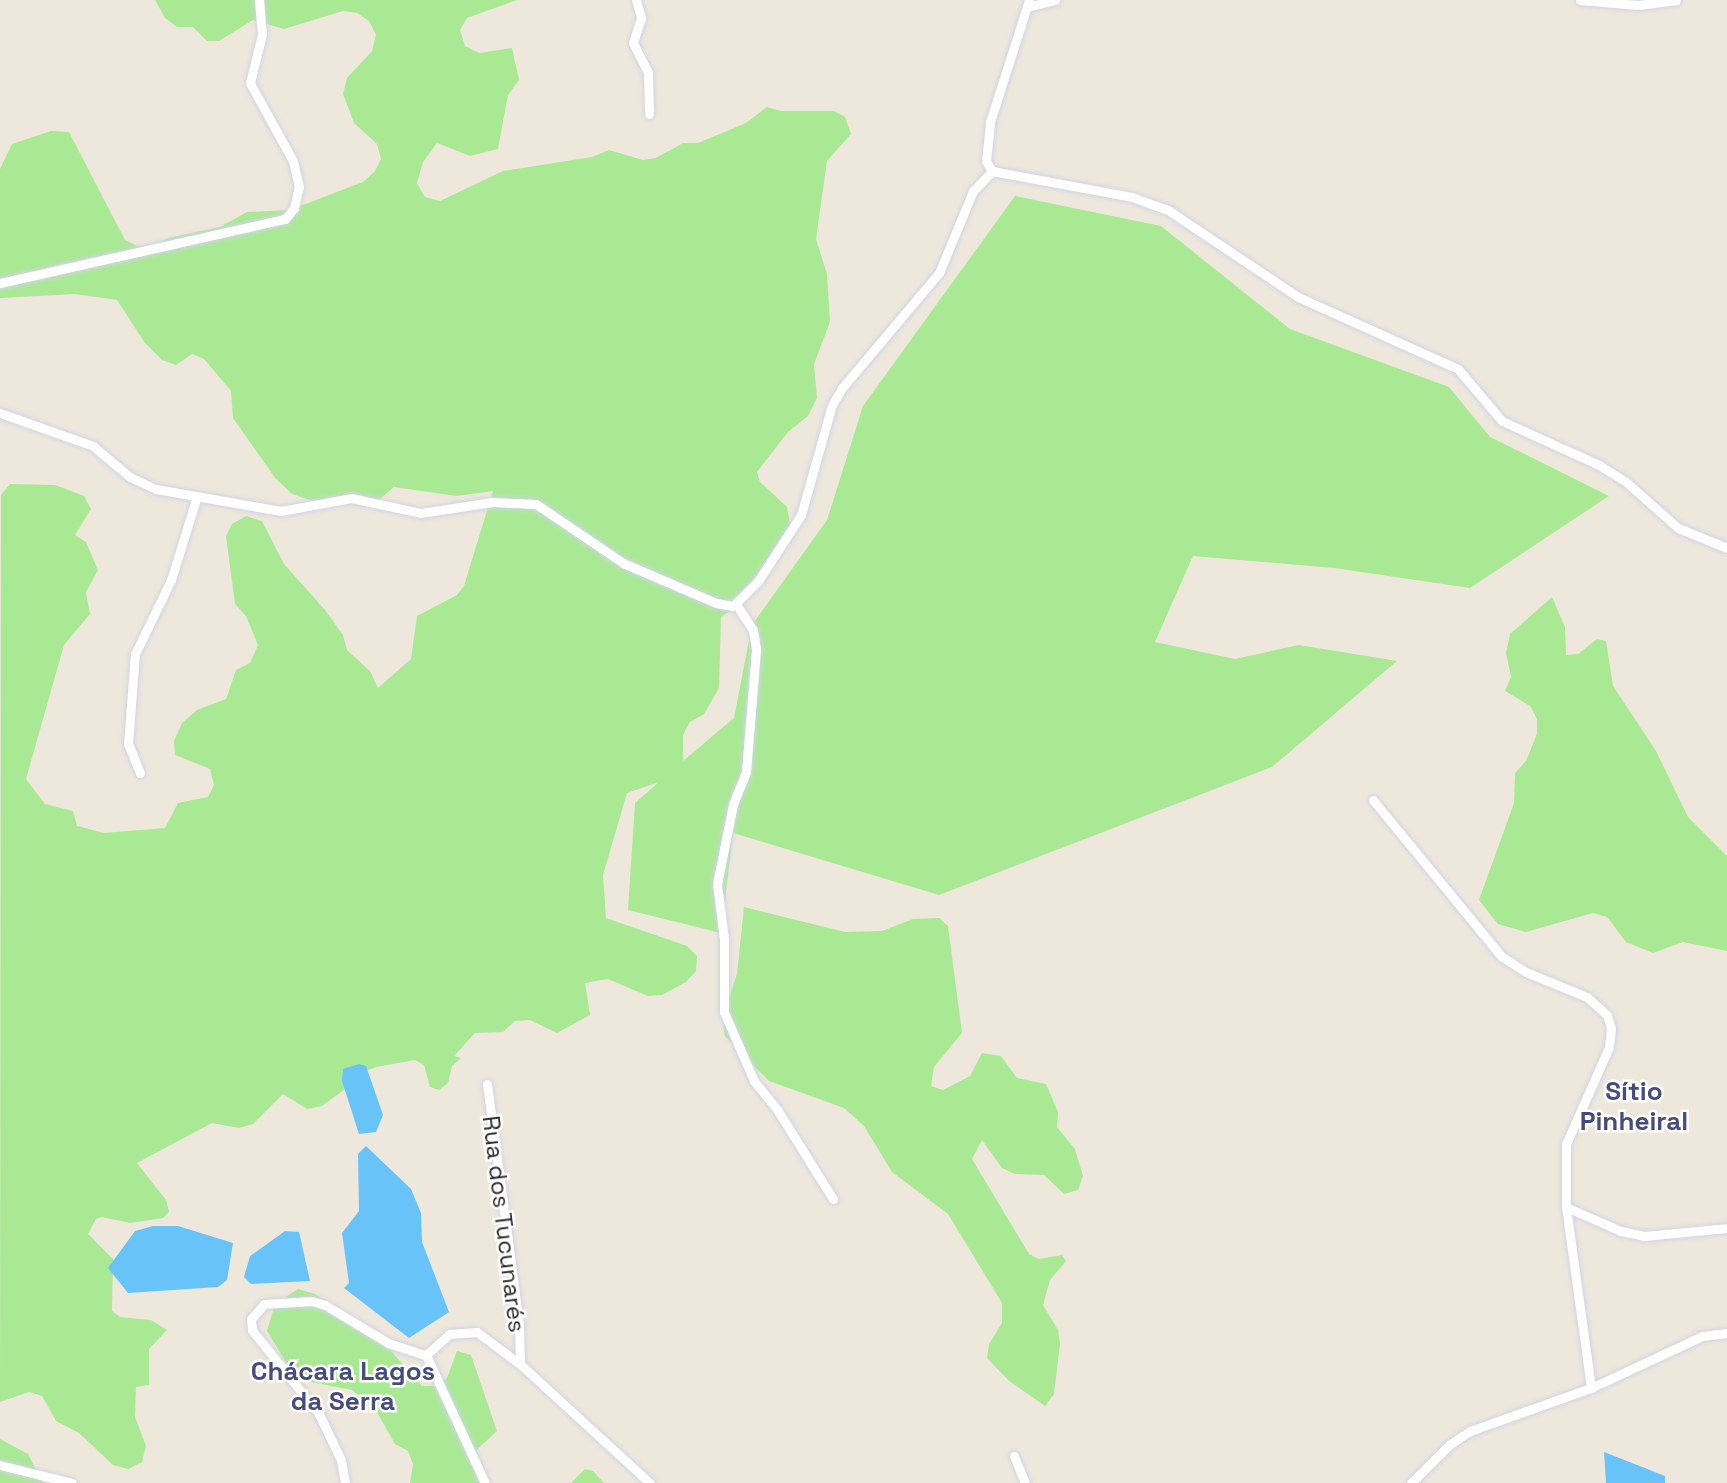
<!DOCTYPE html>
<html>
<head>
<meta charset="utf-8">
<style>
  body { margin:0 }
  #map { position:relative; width:1727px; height:1483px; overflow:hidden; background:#eee8dc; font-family:"Space Grotesk",sans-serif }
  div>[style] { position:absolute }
  .green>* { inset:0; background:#a9e994 }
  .water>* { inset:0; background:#67c3f8 }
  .roads { filter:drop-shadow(0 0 2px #d1d3e5) drop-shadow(0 0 2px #d1d3e5) }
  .street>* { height:9px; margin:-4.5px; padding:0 4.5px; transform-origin:4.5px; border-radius:4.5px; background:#fff }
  span { translate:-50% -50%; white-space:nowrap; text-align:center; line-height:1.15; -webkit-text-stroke:5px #fff; paint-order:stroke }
  .street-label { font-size:24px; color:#2b2b2b }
  .neighbourhood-label { font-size:26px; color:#474c80; font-weight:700 }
</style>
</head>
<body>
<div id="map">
  <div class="green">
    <i style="clip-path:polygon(155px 0,517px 0,467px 18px,460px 30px,465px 46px,479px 53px,512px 48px,519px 80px,508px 95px,498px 149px,470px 156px,437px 143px,423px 162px,417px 183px,425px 197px,440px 201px,503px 171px,592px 157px,609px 150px,643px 160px,656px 158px,683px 143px,698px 143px,746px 123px,767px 107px,781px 111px,834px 111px,845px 117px,851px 134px,827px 161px,816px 239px,827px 274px,830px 322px,814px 364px,817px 398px,808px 416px,788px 432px,757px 472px,760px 482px,787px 507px,791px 529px,742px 603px,721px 617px,719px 688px,704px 714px,690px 722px,683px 735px,683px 761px,734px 718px,752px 625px,827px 520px,863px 406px,1015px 196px,1161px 226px,1290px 329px,1449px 387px,1490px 437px,1609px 496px,1470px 588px,1334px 568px,1193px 556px,1155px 642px,1235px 659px,1299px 645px,1397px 661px,1272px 767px,939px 895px,733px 833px,721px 933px,628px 910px,635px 803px,659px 782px,627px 793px,603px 875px,606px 918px,687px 946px,697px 956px,696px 971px,686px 982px,662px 995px,648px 996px,608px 979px,585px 983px,590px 1015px,557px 1033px,530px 1020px,515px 1021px,503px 1032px,475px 1033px,454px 1056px,461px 1058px,452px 1066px,448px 1083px,439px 1090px,430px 1087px,424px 1065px,415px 1060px,376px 1067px,352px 1076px,345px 1089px,322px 1106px,307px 1109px,283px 1094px,253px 1124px,239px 1128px,212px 1123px,137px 1163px,166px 1200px,169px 1212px,163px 1218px,130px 1223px,102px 1217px,96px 1219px,88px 1234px,113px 1259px,112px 1311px,120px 1317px,151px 1320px,167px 1330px,149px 1349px,149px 1385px,136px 1387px,135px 1417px,146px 1446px,142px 1462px,128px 1469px,113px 1465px,79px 1433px,56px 1421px,42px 1396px,29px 1392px,0 1402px,1px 495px,10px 484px,55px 485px,84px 496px,91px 509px,75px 535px,86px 542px,98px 570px,86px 592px,90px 614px,64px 645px,26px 779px,45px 804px,73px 811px,77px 826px,104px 833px,165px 828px,178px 803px,208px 797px,214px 785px,210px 769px,175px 755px,174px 741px,182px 723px,197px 710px,226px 699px,236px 670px,250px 663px,258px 645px,246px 616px,235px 604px,226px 536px,232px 524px,246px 516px,262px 521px,284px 564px,325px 610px,343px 635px,347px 650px,370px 671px,378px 688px,411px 659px,417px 616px,457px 595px,464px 586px,493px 491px,456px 496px,394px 487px,375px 503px,340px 497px,316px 502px,292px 494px,276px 479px,233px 418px,231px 391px,204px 359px,192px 354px,176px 365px,162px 360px,145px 343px,117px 300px,75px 294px,0 298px,0 169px,12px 144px,51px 131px,69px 132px,125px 240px,137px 246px,151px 247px,168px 238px,220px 227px,247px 212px,290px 210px,363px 182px,375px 171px,381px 159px,377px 144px,354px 123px,343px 94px,347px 78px,372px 51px,376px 35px,369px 21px,357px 13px,343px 11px,284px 29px,253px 20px,219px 41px,207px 41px,193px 27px,177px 27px,165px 18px)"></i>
    <i style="clip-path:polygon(1552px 597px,1565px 627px,1566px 655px,1578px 654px,1597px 639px,1606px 641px,1613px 686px,1656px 751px,1688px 817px,1727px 856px,1727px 951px,1683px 942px,1653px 953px,1626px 942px,1607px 917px,1593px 913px,1526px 932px,1498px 924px,1479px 900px,1514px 803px,1515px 773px,1526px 761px,1537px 734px,1537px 719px,1530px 706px,1505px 691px,1511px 677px,1506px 653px,1510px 634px)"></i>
    <i style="clip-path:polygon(744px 907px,845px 932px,882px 931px,913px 919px,939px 918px,948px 926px,962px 1033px,934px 1067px,931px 1086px,943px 1090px,970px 1076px,982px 1053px,1001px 1056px,1017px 1078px,1046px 1084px,1058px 1112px,1057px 1127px,1075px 1149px,1083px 1176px,1078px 1190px,1064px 1194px,1044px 1175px,1015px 1174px,1002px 1168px,982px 1140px,972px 1159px,1029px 1254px,1039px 1259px,1062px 1255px,1066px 1261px,1050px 1280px,1043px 1305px,1058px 1330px,1060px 1344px,1054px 1394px,1045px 1406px,1009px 1381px,987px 1358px,989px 1344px,1002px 1323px,1002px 1303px,948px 1214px,892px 1172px,864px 1126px,844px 1108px,769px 1081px,725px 1036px,722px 1018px,737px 974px)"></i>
    <i style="clip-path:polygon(298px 1289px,315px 1294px,384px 1343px,422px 1386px,436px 1386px,447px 1378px,457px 1351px,471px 1355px,497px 1431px,470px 1456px,482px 1483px,410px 1483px,413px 1464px,408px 1451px,395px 1444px,374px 1407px,352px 1390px,296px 1379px,267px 1331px,275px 1304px)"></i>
    <i style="clip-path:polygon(0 1439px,28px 1454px,43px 1483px,0 1483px)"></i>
    <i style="clip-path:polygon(585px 1469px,593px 1471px,604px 1483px,571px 1483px)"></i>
  </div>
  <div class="water">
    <i style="clip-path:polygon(359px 1064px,366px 1066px,383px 1115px,376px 1132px,359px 1134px,342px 1081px,343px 1069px)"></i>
    <i style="clip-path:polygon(366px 1146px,411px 1189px,421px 1213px,422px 1242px,449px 1312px,409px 1338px,344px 1288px,349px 1283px,342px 1233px,359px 1211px,358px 1154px)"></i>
    <i style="clip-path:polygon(153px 1226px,178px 1226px,233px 1243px,227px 1280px,218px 1287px,128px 1293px,108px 1268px,135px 1231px)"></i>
    <i style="clip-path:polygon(285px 1231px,299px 1232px,310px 1281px,251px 1284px,244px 1277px,250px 1256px)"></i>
    <i style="clip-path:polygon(1604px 1452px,1665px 1476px,1665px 1483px,1606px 1483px)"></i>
  </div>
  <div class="roads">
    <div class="street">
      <i style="left:636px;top:0;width:19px;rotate:74deg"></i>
      <i style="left:641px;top:18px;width:26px;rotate:108deg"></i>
      <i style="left:633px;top:43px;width:33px;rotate:63deg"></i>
      <i style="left:648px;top:72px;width:42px;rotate:88.6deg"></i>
      <i style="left:1580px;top:0;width:58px;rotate:4.9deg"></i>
      <i style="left:1638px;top:5px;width:38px;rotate:-7deg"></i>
      <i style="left:1027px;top:7px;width:29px;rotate:-14deg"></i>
      <i style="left:992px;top:171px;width:142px;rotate:10.5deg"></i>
      <i style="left:1132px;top:197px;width:38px;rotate:20deg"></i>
      <i style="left:1168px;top:210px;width:156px;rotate:33.8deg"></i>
      <i style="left:1298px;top:297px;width:175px;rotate:24.2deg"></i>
      <i style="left:1458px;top:369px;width:68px;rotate:49.8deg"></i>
      <i style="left:1502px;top:421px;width:107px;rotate:24.4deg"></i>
      <i style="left:1599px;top:465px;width:32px;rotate:32deg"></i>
      <i style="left:1626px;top:482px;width:69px;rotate:41.5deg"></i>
      <i style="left:1678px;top:528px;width:53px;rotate:22.2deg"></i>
      <i style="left:0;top:283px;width:292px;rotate:-12.7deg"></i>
      <i style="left:285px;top:219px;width:14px;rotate:-51deg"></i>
      <i style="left:294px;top:208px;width:22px;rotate:-77deg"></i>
      <i style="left:299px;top:187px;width:27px;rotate:-103deg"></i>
      <i style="left:293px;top:161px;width:89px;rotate:-118.9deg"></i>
      <i style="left:250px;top:83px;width:50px;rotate:-76.2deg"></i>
      <i style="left:262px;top:34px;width:34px;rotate:-95deg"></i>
      <i style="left:0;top:413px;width:99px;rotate:19.5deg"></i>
      <i style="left:93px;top:446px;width:48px;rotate:40deg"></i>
      <i style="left:130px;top:477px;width:29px;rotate:25deg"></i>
      <i style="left:156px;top:489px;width:127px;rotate:10deg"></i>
      <i style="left:281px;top:511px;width:71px;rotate:-10.5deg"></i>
      <i style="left:351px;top:498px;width:72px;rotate:12.1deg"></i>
      <i style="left:421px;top:513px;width:72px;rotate:-8.8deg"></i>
      <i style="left:492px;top:502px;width:44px;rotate:2.6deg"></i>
      <i style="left:536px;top:504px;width:105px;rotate:34.1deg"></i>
      <i style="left:623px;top:563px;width:101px;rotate:23.3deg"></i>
      <i style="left:716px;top:603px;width:17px;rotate:10deg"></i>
      <i style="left:733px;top:606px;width:35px;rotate:-45deg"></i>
      <i style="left:758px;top:581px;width:79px;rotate:-56.9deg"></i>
      <i style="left:801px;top:515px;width:114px;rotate:-74.3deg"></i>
      <i style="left:832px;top:405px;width:20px;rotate:-60deg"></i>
      <i style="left:842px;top:388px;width:150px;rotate:-49.9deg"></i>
      <i style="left:939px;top:273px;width:89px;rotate:-67.5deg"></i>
      <i style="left:973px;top:191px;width:28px;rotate:-46deg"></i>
      <i style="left:992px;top:171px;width:12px;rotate:-121deg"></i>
      <i style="left:986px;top:161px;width:39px;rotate:-84deg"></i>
      <i style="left:990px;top:122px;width:128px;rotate:-72.3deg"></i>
      <i style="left:736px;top:604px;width:31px;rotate:57deg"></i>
      <i style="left:753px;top:630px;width:20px;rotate:81deg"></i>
      <i style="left:756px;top:650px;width:122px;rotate:94.7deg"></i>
      <i style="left:746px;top:772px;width:35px;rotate:112deg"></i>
      <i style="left:733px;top:804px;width:82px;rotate:101.3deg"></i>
      <i style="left:717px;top:884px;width:55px;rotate:82.7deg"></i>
      <i style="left:724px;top:939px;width:73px;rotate:90deg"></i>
      <i style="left:724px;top:1012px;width:75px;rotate:66.5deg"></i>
      <i style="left:754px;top:1081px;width:38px;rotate:51deg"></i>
      <i style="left:778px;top:1111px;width:104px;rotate:58deg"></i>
      <i style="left:140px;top:773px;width:31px;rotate:-112deg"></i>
      <i style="left:128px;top:744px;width:90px;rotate:-85.6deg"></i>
      <i style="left:135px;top:654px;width:82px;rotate:-64.1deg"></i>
      <i style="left:171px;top:580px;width:88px;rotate:-72.8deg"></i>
      <i style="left:1373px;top:800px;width:202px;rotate:50.6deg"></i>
      <i style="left:1501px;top:956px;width:30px;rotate:33deg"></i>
      <i style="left:1526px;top:972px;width:66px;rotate:22.3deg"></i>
      <i style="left:1587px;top:997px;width:27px;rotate:42deg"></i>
      <i style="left:1607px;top:1015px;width:14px;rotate:73deg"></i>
      <i style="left:1611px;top:1028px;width:19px;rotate:96deg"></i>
      <i style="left:1609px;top:1047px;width:106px;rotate:113.9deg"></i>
      <i style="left:1566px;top:1144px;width:63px;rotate:90deg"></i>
      <i style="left:1566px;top:1207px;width:183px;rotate:82.1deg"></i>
      <i style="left:487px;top:1084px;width:242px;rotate:82.4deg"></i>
      <i style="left:519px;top:1324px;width:40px;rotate:88.6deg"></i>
      <i style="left:1566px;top:1207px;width:60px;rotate:23.6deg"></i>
      <i style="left:1621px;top:1231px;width:24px;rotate:12deg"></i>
      <i style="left:1644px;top:1236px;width:83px;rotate:-5.5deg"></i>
      <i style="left:426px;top:1355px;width:31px;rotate:-42deg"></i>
      <i style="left:449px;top:1334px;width:28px;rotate:-4deg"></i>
      <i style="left:477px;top:1332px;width:54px;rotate:36.7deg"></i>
      <i style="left:520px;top:1364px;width:176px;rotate:42.5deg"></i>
      <i style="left:1014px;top:1456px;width:29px;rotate:68deg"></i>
      <i style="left:0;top:1465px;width:74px;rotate:14deg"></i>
      <i style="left:345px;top:1483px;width:23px;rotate:-100deg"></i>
      <i style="left:341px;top:1460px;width:51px;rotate:-115.6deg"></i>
      <i style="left:319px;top:1414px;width:107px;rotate:-128.6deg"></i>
      <i style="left:252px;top:1330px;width:11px;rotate:-95deg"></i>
      <i style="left:251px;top:1319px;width:20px;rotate:-49deg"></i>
      <i style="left:264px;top:1304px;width:48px;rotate:-3.6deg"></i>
      <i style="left:312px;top:1301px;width:14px;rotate:17deg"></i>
      <i style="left:325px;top:1305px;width:74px;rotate:31.1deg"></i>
      <i style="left:388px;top:1343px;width:40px;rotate:18deg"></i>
      <i style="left:426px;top:1355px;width:141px;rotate:65.3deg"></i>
      <i style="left:1411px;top:1483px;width:54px;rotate:-45deg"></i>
      <i style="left:1449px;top:1445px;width:25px;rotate:-34deg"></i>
      <i style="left:1470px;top:1431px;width:128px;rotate:-19.6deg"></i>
      <i style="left:1591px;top:1388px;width:123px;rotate:-25.1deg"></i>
      <i style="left:1702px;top:1336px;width:25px;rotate:-7deg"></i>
    </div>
  </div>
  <div class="street-label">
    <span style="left:504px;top:1224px;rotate:83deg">Rua dos Tucunarés</span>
  </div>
  <div class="neighbourhood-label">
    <span style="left:1634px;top:1107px">Sítio<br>Pinheiral</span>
    <span style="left:343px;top:1387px">Chácara Lagos<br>da Serra</span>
  </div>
</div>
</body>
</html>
